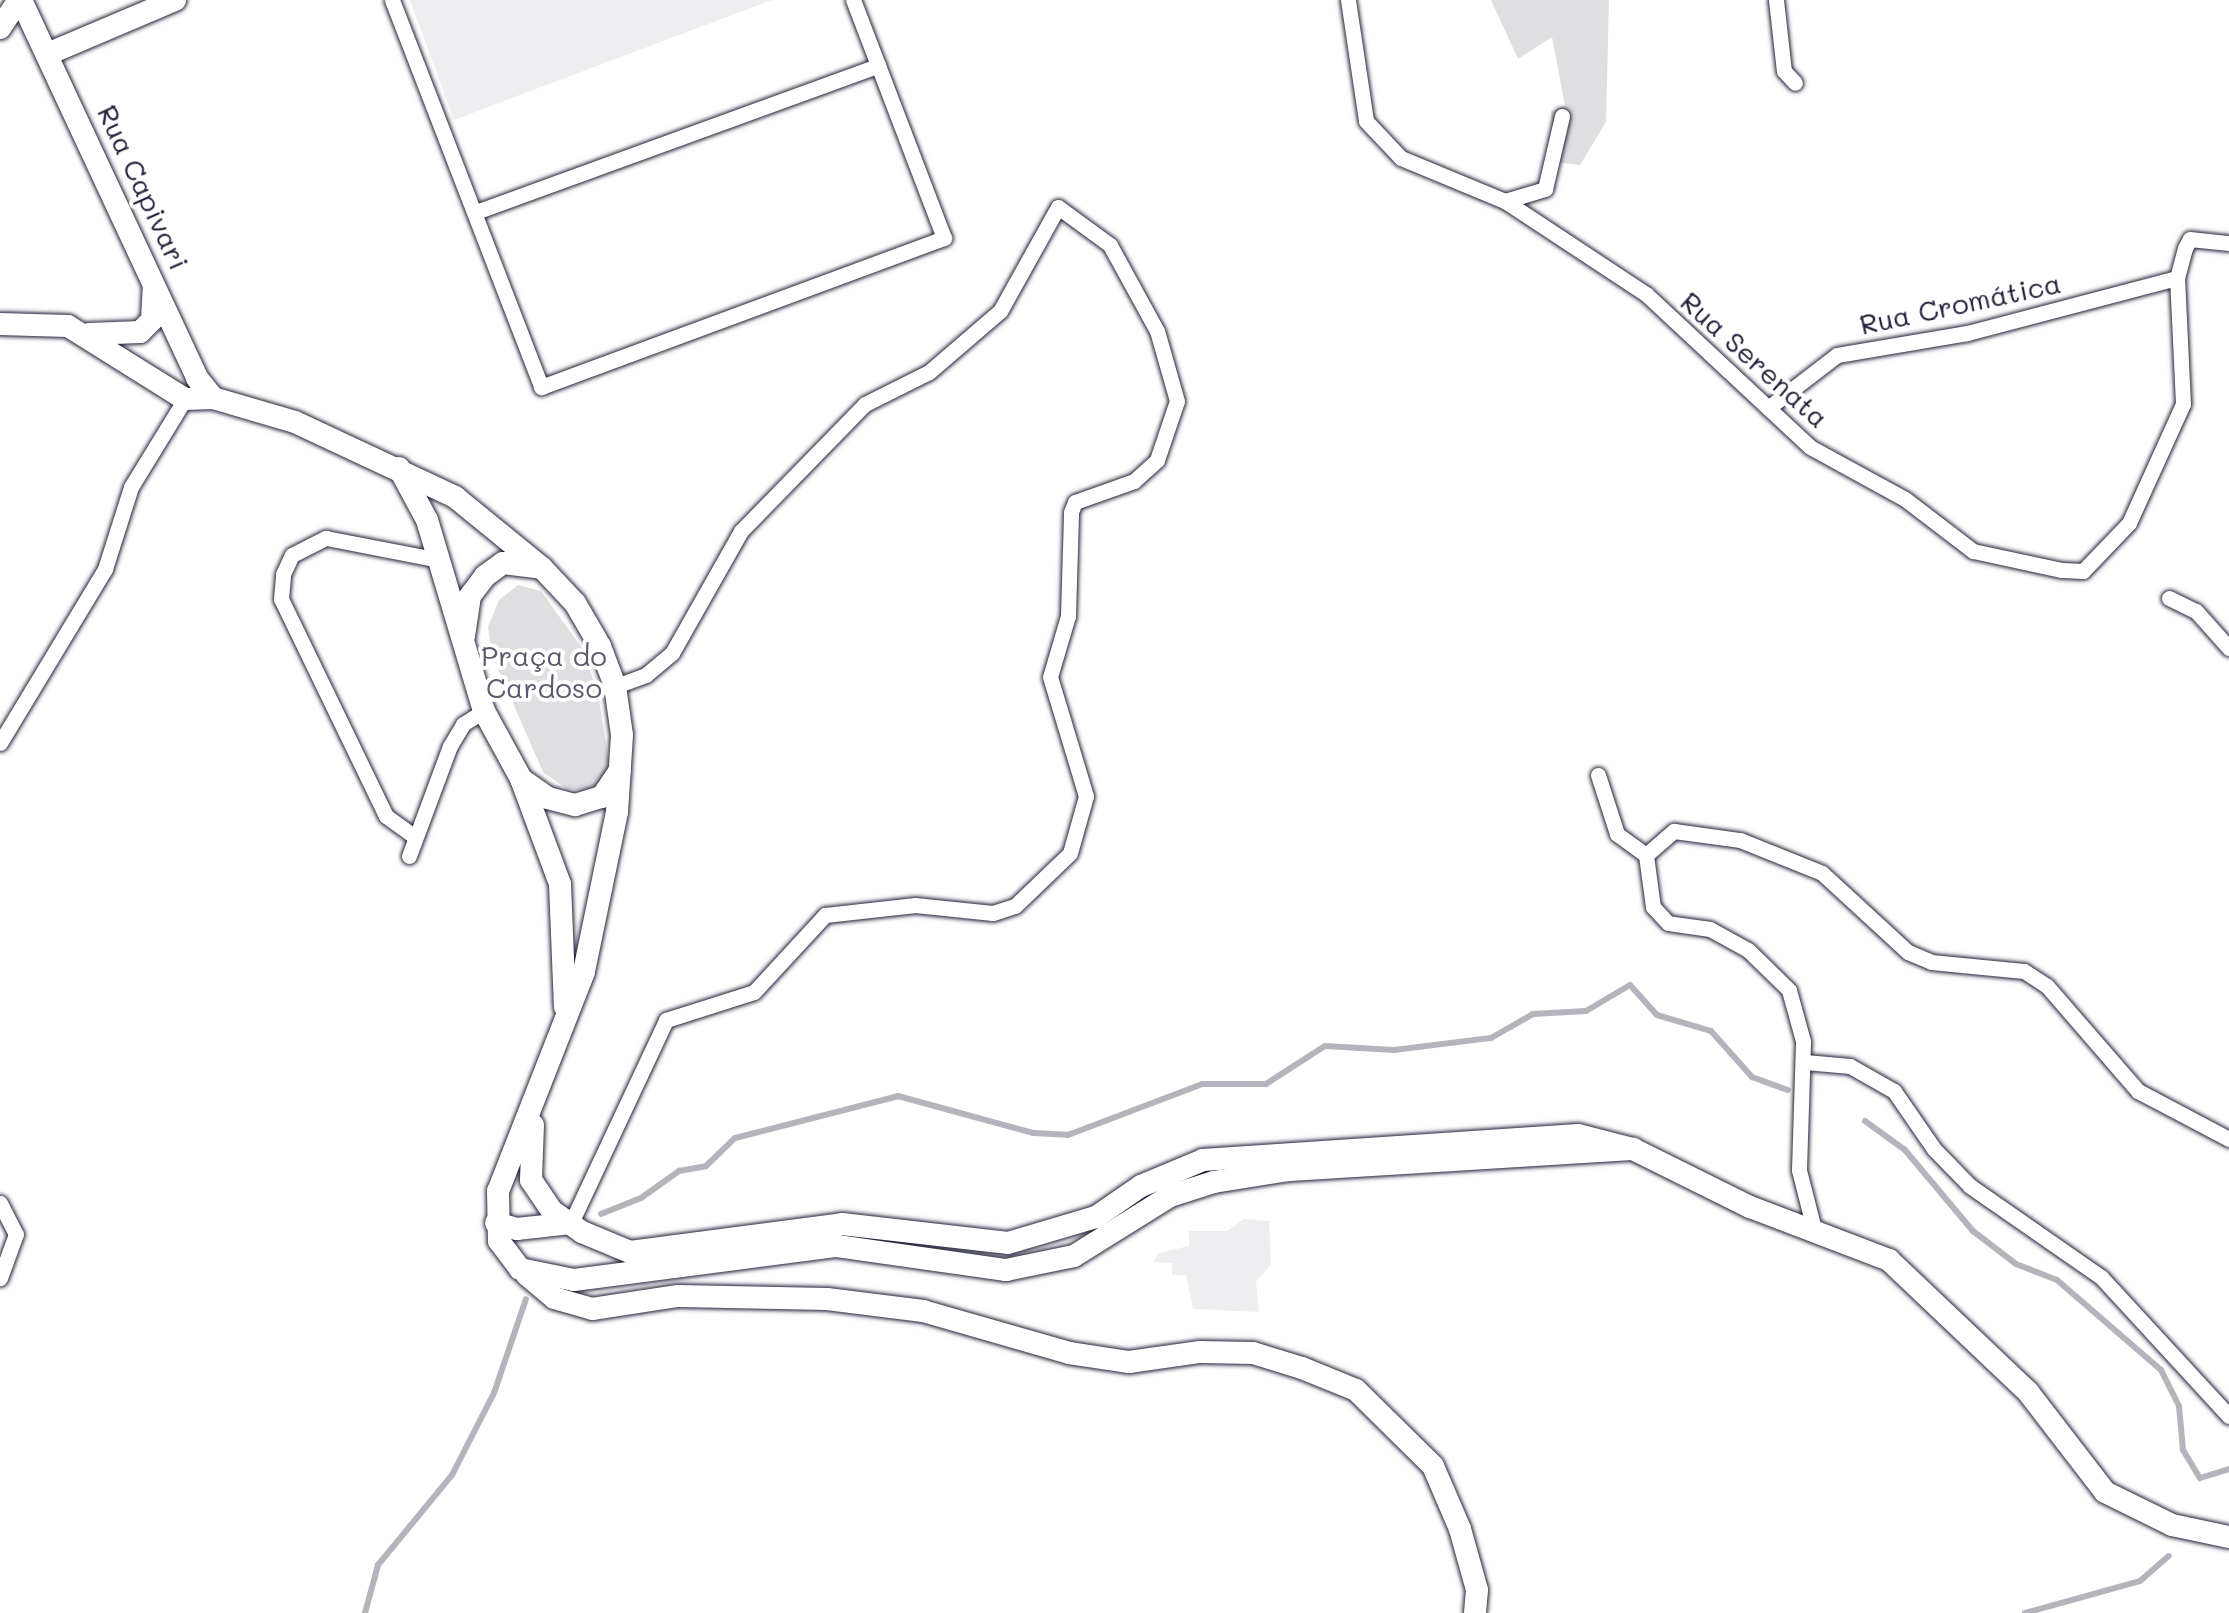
<!DOCTYPE html>
<html>
<head>
<meta charset="utf-8">
<style>
  body { margin:0 }
  #map { position:relative; width:2229px; height:1613px; overflow:hidden; background:#fff; font-family:Mali,sans-serif }
  div>[style] { position:absolute }
  .built>* { inset:0; background:#eeeef1 }
  .green>* { inset:0; background:#dfdfe2 }
  .stream>* { height:6px; margin:-3px; padding:0 3px; transform-origin:3px; border-radius:3px; background:#b4b4bc }
  .roads { filter:drop-shadow(0 0 2px #22223b) drop-shadow(0 0 2px #22223b) }
  .street>* { height:15px; margin:-7.5px; padding:0 7.5px; transform-origin:7.5px; border-radius:7.5px; background:#fff }
  .secondary>* { height:22px; margin:-11px; padding:0 11px; transform-origin:11px; border-radius:11px; background:#fff }
  span { translate:-50% -50%; white-space:nowrap; text-align:center; line-height:1.15; -webkit-text-stroke:8px #fff; paint-order:stroke }
  .street-label { font-size:28px; color:#22223b }
  .park-label { font-size:28px; color:#5b5b6d }
</style>
</head>
<body>
<div id="map">
  <div class="built">
    <i style="clip-path:polygon(410px 0,772px 0,454px 120px)"></i>
    <i style="clip-path:polygon(1244px 1219px,1269px 1221px,1271px 1265px,1256px 1281px,1259px 1312px,1193px 1309px,1186px 1275px,1172px 1275px,1172px 1263px,1153px 1262px,1159px 1253px,1189px 1246px,1189px 1231px,1227px 1231px)"></i>
  </div>
  <div class="green">
    <i style="clip-path:polygon(1491px 0,1609px 0,1606px 122px,1580px 165px,1555px 162px,1551px 111px,1565px 106px,1552px 37px,1518px 59px)"></i>
    <i style="clip-path:polygon(518px 585px,541px 591px,582px 648px,598px 693px,610px 769px,591px 790px,567px 789px,543px 772px,492px 655px,488px 627px,499px 600px)"></i>
  </div>
  <div class="stream">
    <i style="left:1865px;top:1121px;width:49px;rotate:35.9deg"></i>
    <i style="left:1905px;top:1150px;width:106px;rotate:50deg"></i>
    <i style="left:1973px;top:1231px;width:54px;rotate:37.5deg"></i>
    <i style="left:2016px;top:1264px;width:44px;rotate:21.3deg"></i>
    <i style="left:2057px;top:1280px;width:138px;rotate:40.9deg"></i>
    <i style="left:2161px;top:1370px;width:40px;rotate:63.4deg"></i>
    <i style="left:2179px;top:1406px;width:44px;rotate:84.8deg"></i>
    <i style="left:2183px;top:1450px;width:33px;rotate:59deg"></i>
    <i style="left:2200px;top:1478px;width:30px;rotate:-17deg"></i>
    <i style="left:601px;top:1214px;width:43px;rotate:-21.8deg"></i>
    <i style="left:641px;top:1198px;width:47px;rotate:-35.4deg"></i>
    <i style="left:679px;top:1171px;width:27px;rotate:-10deg"></i>
    <i style="left:706px;top:1166px;width:40px;rotate:-44deg"></i>
    <i style="left:735px;top:1138px;width:168px;rotate:-14.4deg"></i>
    <i style="left:898px;top:1096px;width:140px;rotate:15.3deg"></i>
    <i style="left:1033px;top:1133px;width:35px;rotate:3deg"></i>
    <i style="left:1068px;top:1135px;width:143px;rotate:-20.8deg"></i>
    <i style="left:1202px;top:1084px;width:64px"></i>
    <i style="left:1266px;top:1084px;width:70px;rotate:-32.8deg"></i>
    <i style="left:1325px;top:1046px;width:69px;rotate:3.3deg"></i>
    <i style="left:1394px;top:1050px;width:98px;rotate:-7.1deg"></i>
    <i style="left:1491px;top:1038px;width:48px;rotate:-29.7deg"></i>
    <i style="left:1533px;top:1014px;width:53px;rotate:-3.2deg"></i>
    <i style="left:1586px;top:1011px;width:51px;rotate:-30.6deg"></i>
    <i style="left:1630px;top:985px;width:40px;rotate:48deg"></i>
    <i style="left:1657px;top:1015px;width:56px;rotate:16.5deg"></i>
    <i style="left:1711px;top:1031px;width:62px;rotate:48.3deg"></i>
    <i style="left:1752px;top:1077px;width:38px;rotate:20deg"></i>
    <i style="left:365px;top:1613px;width:50px;rotate:-74.8deg"></i>
    <i style="left:378px;top:1565px;width:117px;rotate:-50.6deg"></i>
    <i style="left:452px;top:1475px;width:92px;rotate:-62.9deg"></i>
    <i style="left:494px;top:1393px;width:99px;rotate:-71.2deg"></i>
    <i style="left:2025px;top:1613px;width:119px;rotate:-15.5deg"></i>
    <i style="left:2140px;top:1581px;width:38px;rotate:-41deg"></i>
  </div>
  <div class="roads">
    <div class="street">
      <i style="left:392px;top:0;width:415px;rotate:68.9deg"></i>
      <i style="left:541px;top:387px;width:430px;rotate:-20.3deg"></i>
      <i style="left:944px;top:238px;width:255px;rotate:-110.9deg"></i>
      <i style="left:1348px;top:0;width:122px;rotate:81.5deg"></i>
      <i style="left:1366px;top:121px;width:51px;rotate:46.6deg"></i>
      <i style="left:1401px;top:158px;width:113px;rotate:22.5deg"></i>
      <i style="left:1505px;top:201px;width:42px;rotate:-16.7deg"></i>
      <i style="left:1545px;top:189px;width:75px;rotate:-76.9deg"></i>
      <i style="left:1776px;top:0;width:71px;rotate:83.6deg"></i>
      <i style="left:1784px;top:71px;width:16px;rotate:47deg"></i>
      <i style="left:1505px;top:201px;width:169px;rotate:33.4deg"></i>
      <i style="left:1646px;top:294px;width:224px;rotate:43deg"></i>
      <i style="left:1810px;top:447px;width:108px;rotate:28.7deg"></i>
      <i style="left:1905px;top:499px;width:86px;rotate:37.4deg"></i>
      <i style="left:1973px;top:551px;width:91px;rotate:12.1deg"></i>
      <i style="left:2062px;top:570px;width:21px;rotate:3deg"></i>
      <i style="left:2083px;top:571px;width:66px;rotate:-46.2deg"></i>
      <i style="left:2129px;top:523px;width:131px;rotate:-65.6deg"></i>
      <i style="left:2183px;top:404px;width:126px;rotate:-92.7deg"></i>
      <i style="left:2177px;top:278px;width:31px;rotate:-75deg"></i>
      <i style="left:2185px;top:248px;width:10px;rotate:-61deg"></i>
      <i style="left:2190px;top:239px;width:39px;rotate:6deg"></i>
      <i style="left:476px;top:212px;width:428px;rotate:-20deg"></i>
      <i style="left:1768px;top:408px;width:87px;rotate:-37.5deg"></i>
      <i style="left:1837px;top:355px;width:132px;rotate:-9.6deg"></i>
      <i style="left:1967px;top:333px;width:217px;rotate:-14.7deg"></i>
      <i style="left:2169px;top:598px;width:30px;rotate:26deg"></i>
      <i style="left:2196px;top:611px;width:50px;rotate:48.3deg"></i>
      <i style="left:0;top:743px;width:203px;rotate:-58.9deg"></i>
      <i style="left:105px;top:569px;width:86px;rotate:-72.4deg"></i>
      <i style="left:131px;top:487px;width:103px;rotate:-58.5deg"></i>
      <i style="left:1598px;top:775px;width:62px;rotate:72.1deg"></i>
      <i style="left:1617px;top:834px;width:36px;rotate:36deg"></i>
      <i style="left:415px;top:837px;width:36px;rotate:-144deg"></i>
      <i style="left:386px;top:816px;width:241px;rotate:-115.8deg"></i>
      <i style="left:281px;top:599px;width:25px;rotate:-85deg"></i>
      <i style="left:283px;top:574px;width:21px;rotate:-65deg"></i>
      <i style="left:292px;top:555px;width:38px;rotate:-27deg"></i>
      <i style="left:326px;top:538px;width:115px;rotate:11deg"></i>
      <i style="left:409px;top:856px;width:117px;rotate:-69.6deg"></i>
      <i style="left:450px;top:746px;width:26px;rotate:-59deg"></i>
      <i style="left:463px;top:724px;width:25px;rotate:-32deg"></i>
      <i style="left:1805px;top:1062px;width:45px;rotate:5.1deg"></i>
      <i style="left:1850px;top:1066px;width:51px;rotate:29.6deg"></i>
      <i style="left:1894px;top:1091px;width:70px;rotate:55.4deg"></i>
      <i style="left:1934px;top:1149px;width:52px;rotate:45.8deg"></i>
      <i style="left:1970px;top:1186px;width:160px;rotate:34.8deg"></i>
      <i style="left:2101px;top:1277px;width:189px;rotate:47.4deg"></i>
      <i style="left:0;top:1203px;width:35px;rotate:63deg"></i>
      <i style="left:16px;top:1234px;width:47px;rotate:110deg"></i>
      <i style="left:571px;top:1223px;width:224px;rotate:-64.9deg"></i>
      <i style="left:666px;top:1020px;width:92px;rotate:-17.7deg"></i>
      <i style="left:754px;top:992px;width:105px;rotate:-47.3deg"></i>
      <i style="left:825px;top:915px;width:91px;rotate:-6.3deg"></i>
      <i style="left:915px;top:905px;width:78px;rotate:5.9deg"></i>
      <i style="left:993px;top:913px;width:23px;rotate:-18deg"></i>
      <i style="left:1015px;top:906px;width:76px;rotate:-43.9deg"></i>
      <i style="left:1070px;top:853px;width:59px;rotate:-74.3deg"></i>
      <i style="left:1086px;top:796px;width:124px;rotate:-106.8deg"></i>
      <i style="left:1050px;top:677px;width:64px;rotate:-73.6deg"></i>
      <i style="left:1068px;top:616px;width:104px;rotate:-88.3deg"></i>
      <i style="left:1071px;top:512px;width:11px;rotate:-68deg"></i>
      <i style="left:1075px;top:502px;width:63px;rotate:-19.6deg"></i>
      <i style="left:1134px;top:481px;width:31px;rotate:-42deg"></i>
      <i style="left:1157px;top:460px;width:62px;rotate:-71.3deg"></i>
      <i style="left:1177px;top:401px;width:73px;rotate:-105.9deg"></i>
      <i style="left:1157px;top:331px;width:98px;rotate:-118.7deg"></i>
      <i style="left:1110px;top:245px;width:64px;rotate:-143.8deg"></i>
      <i style="left:1058px;top:207px;width:119px;rotate:119.1deg"></i>
      <i style="left:1000px;top:311px;width:94px;rotate:139.3deg"></i>
      <i style="left:929px;top:372px;width:72px;rotate:153.4deg"></i>
      <i style="left:865px;top:404px;width:177px;rotate:134.3deg"></i>
      <i style="left:741px;top:531px;width:140px;rotate:119.5deg"></i>
      <i style="left:672px;top:653px;width:34px;rotate:140deg"></i>
      <i style="left:646px;top:675px;width:33px;rotate:160deg"></i>
      <i style="left:1814px;top:1229px;width:61px;rotate:-104.3deg"></i>
      <i style="left:1799px;top:1170px;width:129px;rotate:-88.2deg"></i>
      <i style="left:1803px;top:1041px;width:53px;rotate:-105.4deg"></i>
      <i style="left:1789px;top:990px;width:57px;rotate:-135.7deg"></i>
      <i style="left:1748px;top:950px;width:43px;rotate:-151.1deg"></i>
      <i style="left:1710px;top:929px;width:42px;rotate:-171.9deg"></i>
      <i style="left:1668px;top:923px;width:22px;rotate:-133deg"></i>
      <i style="left:1653px;top:907px;width:52px;rotate:-97.7deg"></i>
      <i style="left:1646px;top:855px;width:37px;rotate:-41deg"></i>
      <i style="left:1674px;top:831px;width:67px;rotate:7.8deg"></i>
      <i style="left:1740px;top:840px;width:88px;rotate:21.9deg"></i>
      <i style="left:1822px;top:873px;width:117px;rotate:42.6deg"></i>
      <i style="left:1908px;top:952px;width:25px;rotate:23deg"></i>
      <i style="left:1931px;top:962px;width:93px;rotate:5.5deg"></i>
      <i style="left:2024px;top:971px;width:27px;rotate:33deg"></i>
      <i style="left:2047px;top:986px;width:139px;rotate:49.1deg"></i>
      <i style="left:2138px;top:1091px;width:103px;rotate:27.8deg"></i>
    </div>
    <div class="secondary">
      <i style="left:21px;top:0;width:417px;rotate:65deg"></i>
      <i style="left:197px;top:378px;width:26px;rotate:51deg"></i>
      <i style="left:0;top:28px;width:34px;rotate:-56deg"></i>
      <i style="left:50px;top:53px;width:136px;rotate:-23deg"></i>
      <i style="left:0;top:324px;width:68px;rotate:1.7deg"></i>
      <i style="left:68px;top:326px;width:138px;rotate:32deg"></i>
      <i style="left:185px;top:399px;width:28px;rotate:-2deg"></i>
      <i style="left:213px;top:398px;width:85px;rotate:16.3deg"></i>
      <i style="left:295px;top:422px;width:177px;rotate:25.1deg"></i>
      <i style="left:455px;top:497px;width:112px;rotate:39.2deg"></i>
      <i style="left:542px;top:568px;width:48px;rotate:46.7deg"></i>
      <i style="left:575px;top:603px;width:50px;rotate:59.8deg"></i>
      <i style="left:600px;top:646px;width:43px;rotate:69.4deg"></i>
      <i style="left:615px;top:686px;width:49px;rotate:81.9deg"></i>
      <i style="left:622px;top:735px;width:77px;rotate:93.7deg"></i>
      <i style="left:617px;top:812px;width:163px;rotate:101.7deg"></i>
      <i style="left:584px;top:972px;width:235px;rotate:111.4deg"></i>
      <i style="left:498px;top:1191px;width:50px;rotate:88.9deg"></i>
      <i style="left:499px;top:1241px;width:35px;rotate:53deg"></i>
      <i style="left:520px;top:1269px;width:55px;rotate:11.5deg"></i>
      <i style="left:574px;top:1280px;width:265px;rotate:-7.4deg"></i>
      <i style="left:837px;top:1246px;width:171px;rotate:8.1deg"></i>
      <i style="left:1006px;top:1270px;width:69px;rotate:-11.6deg"></i>
      <i style="left:1074px;top:1256px;width:113px;rotate:-32deg"></i>
      <i style="left:1170px;top:1196px;width:46px;rotate:-17.7deg"></i>
      <i style="left:1214px;top:1182px;width:76px;rotate:-9.1deg"></i>
      <i style="left:1289px;top:1170px;width:345px;rotate:-3.5deg"></i>
      <i style="left:89px;top:334px;width:51px;rotate:-2.2deg"></i>
      <i style="left:140px;top:332px;width:17px;rotate:-45deg"></i>
      <i style="left:152px;top:320px;width:33px;rotate:-87deg"></i>
      <i style="left:399px;top:468px;width:59px;rotate:61.7deg"></i>
      <i style="left:427px;top:520px;width:199px;rotate:73.4deg"></i>
      <i style="left:484px;top:711px;width:77px;rotate:61.4deg"></i>
      <i style="left:521px;top:779px;width:112px;rotate:69.6deg"></i>
      <i style="left:560px;top:884px;width:123px;rotate:87.7deg"></i>
      <i style="left:464px;top:636px;width:40px;rotate:-81.5deg"></i>
      <i style="left:470px;top:596px;width:25px;rotate:-53deg"></i>
      <i style="left:485px;top:576px;width:22px;rotate:-36deg"></i>
      <i style="left:503px;top:563px;width:39px;rotate:7deg"></i>
      <i style="left:521px;top:779px;width:33px;rotate:35deg"></i>
      <i style="left:548px;top:798px;width:28px;rotate:15deg"></i>
      <i style="left:575px;top:805px;width:28px;rotate:-17deg"></i>
      <i style="left:602px;top:797px;width:32px;rotate:-56deg"></i>
      <i style="left:533px;top:1125px;width:55px;rotate:92.1deg"></i>
      <i style="left:531px;top:1180px;width:37px;rotate:56deg"></i>
      <i style="left:552px;top:1211px;width:37px;rotate:35deg"></i>
      <i style="left:582px;top:1232px;width:52px;rotate:22.6deg"></i>
      <i style="left:630px;top:1252px;width:214px;rotate:-7.5deg"></i>
      <i style="left:842px;top:1224px;width:167px;rotate:6.5deg"></i>
      <i style="left:1008px;top:1243px;width:92px;rotate:-16.5deg"></i>
      <i style="left:1096px;top:1217px;width:55px;rotate:-34.6deg"></i>
      <i style="left:1141px;top:1186px;width:67px;rotate:-22.8deg"></i>
      <i style="left:1203px;top:1160px;width:376px;rotate:-3.8deg"></i>
      <i style="left:1578px;top:1135px;width:57px;rotate:14.3deg"></i>
      <i style="left:1633px;top:1149px;width:131px;rotate:26.4deg"></i>
      <i style="left:1750px;top:1207px;width:149px;rotate:20.9deg"></i>
      <i style="left:1889px;top:1260px;width:192px;rotate:43.5deg"></i>
      <i style="left:2028px;top:1392px;width:126px;rotate:52.4deg"></i>
      <i style="left:2105px;top:1492px;width:75px;rotate:26.2deg"></i>
      <i style="left:2172px;top:1525px;width:58px;rotate:11.9deg"></i>
      <i style="left:496px;top:1223px;width:22px;rotate:16deg"></i>
      <i style="left:517px;top:1229px;width:54px;rotate:-6.3deg"></i>
      <i style="left:527px;top:1275px;width:35px;rotate:40deg"></i>
      <i style="left:554px;top:1298px;width:40px;rotate:16deg"></i>
      <i style="left:592px;top:1309px;width:87px;rotate:-8.6deg"></i>
      <i style="left:678px;top:1296px;width:149px;rotate:1.2deg"></i>
      <i style="left:827px;top:1299px;width:97px;rotate:7.1deg"></i>
      <i style="left:923px;top:1311px;width:152px;rotate:16deg"></i>
      <i style="left:1069px;top:1353px;width:61px;rotate:8.5deg"></i>
      <i style="left:1129px;top:1362px;width:72px;rotate:-8deg"></i>
      <i style="left:1200px;top:1352px;width:53px;rotate:1.1deg"></i>
      <i style="left:1253px;top:1353px;width:51px;rotate:17deg"></i>
      <i style="left:1302px;top:1368px;width:58px;rotate:22.2deg"></i>
      <i style="left:1356px;top:1390px;width:108px;rotate:44.6deg"></i>
      <i style="left:1433px;top:1466px;width:69px;rotate:66.8deg"></i>
      <i style="left:1460px;top:1529px;width:63px;rotate:74.4deg"></i>
      <i style="left:1477px;top:1590px;width:23px;rotate:95deg"></i>
    </div>
  </div>
  <div class="street-label">
    <span style="left:144px;top:187px;rotate:65deg">Rua Capivari</span>
    <span style="left:1960px;top:303px;rotate:-12deg">Rua Cromática</span>
    <span style="left:1755px;top:359px;rotate:42deg">Rua Serenata</span>
  </div>
  <div class="park-label">
    <span style="left:544px;top:671px">Praça do<br>Cardoso</span>
  </div>
</div>
</body>
</html>
